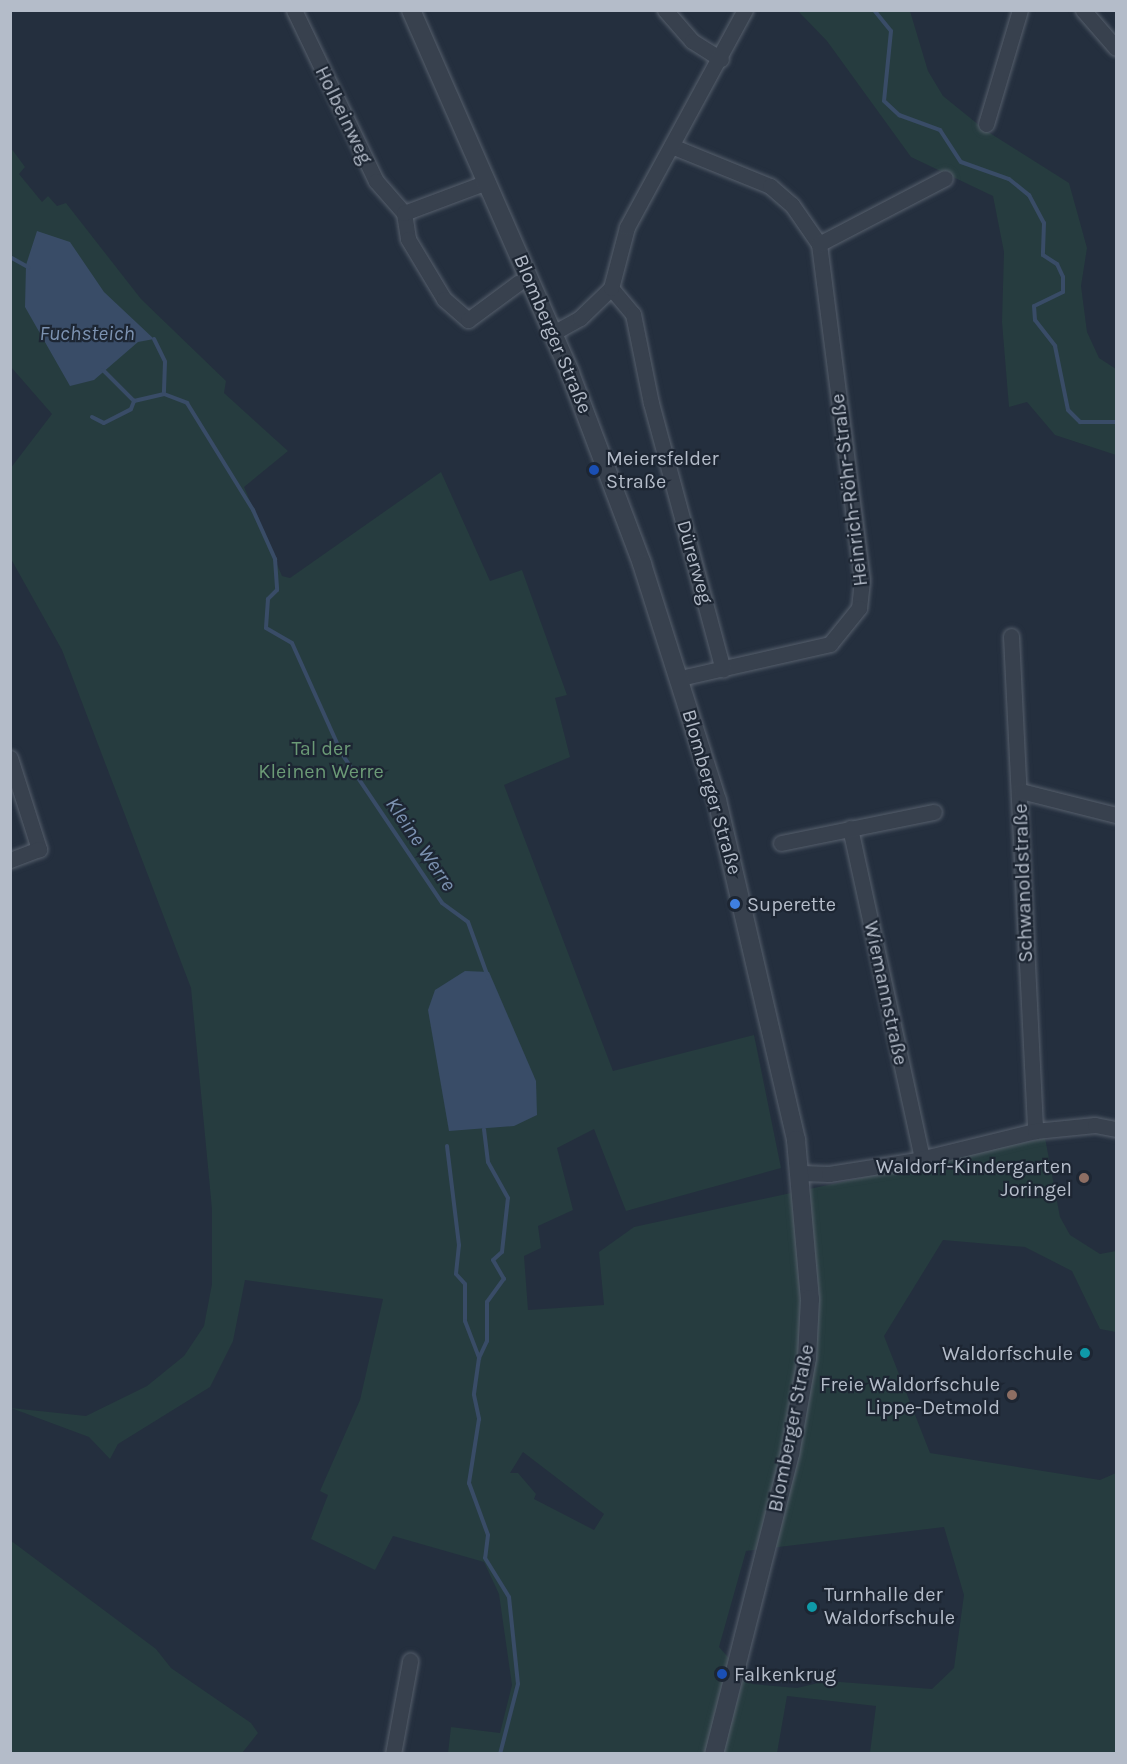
<!DOCTYPE html>
<html>
<head>
<meta charset="utf-8">
<style>
  body { margin:0 }
  #map { position:relative; width:1127px; height:1764px; overflow:hidden; background:#242f3e; font-family:Karla,sans-serif }
  div>[style] { position:absolute }
  .green>* { inset:0; background:#263c3f }
  .water>* { inset:0; background:#394c67 }
  .stream>* { height:4px; margin:-2px; padding:0 2px; transform-origin:2px; border-radius:2px; background:#394c67 }
  .roads { filter:drop-shadow(0 0 2px #565f6c) drop-shadow(0 0 2px #565f6c) }
  .minor>* { height:15px; margin:-7.5px; padding:0 7.5px; transform-origin:7.5px; border-radius:7.5px; background:#38414e }
  .tertiary>* { height:18px; margin:-9px; padding:0 9px; transform-origin:9px; border-radius:9px; background:#38414e }
  .dots>* { width:16px; height:16px; translate:-50% -50%; box-sizing:border-box; border:3px solid #1d2633; border-radius:50% }
  span { translate:-50% -50%; white-space:nowrap; text-align:center; line-height:1.15; -webkit-text-stroke:4.5px #1d2633; paint-order:stroke }
  .street-label { font-size:20px; color:#b4bcc9 }
  .poi-label { font-size:20px; color:#b4bcc9 }
  .left { translate:0 -50%; text-align:left }
  .right { translate:-100% -50%; text-align:right }
  .park-label { font-size:20px; color:#6b9a76 }
  .water-label { font-size:21px; color:#7c92b1; font-style:italic }
  .frame { position:absolute; inset:0; border:12px solid #b4bcc9; pointer-events:none }
</style>
</head>
<body>
<div id="map">
  <div class="green">
    <i style="clip-path:polygon(798px 11px,910px 11px,928px 71px,943px 96px,985px 130px,1069px 183px,1087px 248px,1081px 286px,1087px 332px,1099px 358px,1116px 369px,1116px 455px,1055px 435px,1027px 402px,1009px 407px,1002px 322px,1004px 252px,993px 196px,911px 157px,827px 41px)"></i>
    <i style="clip-path:polygon(evenodd,11px 148px,25px 167px,19px 174px,42px 202px,48px 196px,57px 206px,66px 203px,141px 299px,226px 381px,224px 393px,288px 451px,244px 487px,282px 576px,290px 578px,441px 472px,490px 581px,522px 570px,567px 695px,555px 698px,570px 757px,504px 785px,613px 1071px,754px 1035px,781px 1168px,626px 1211px,594px 1129px,557px 1148px,573px 1210px,538px 1226px,541px 1248px,524px 1256px,528px 1310px,604px 1305px,599px 1252px,634px 1227px,1045px 1138px,1060px 1217px,1070px 1235px,1100px 1254px,1116px 1251px,1116px 1332px,1100px 1329px,1072px 1271px,1025px 1247px,943px 1240px,884px 1336px,930px 1453px,1100px 1480px,1116px 1473px,1116px 1753px,870px 1753px,876px 1706px,787px 1696px,777px 1753px,448px 1753px,451px 1727px,500px 1733px,512px 1685px,499px 1594px,484px 1562px,393px 1536px,375px 1570px,311px 1539px,328px 1495px,320px 1491px,360px 1400px,383px 1299px,245px 1280px,233px 1341px,210px 1387px,118px 1444px,110px 1459px,89px 1437px,11px 1408px,86px 1416px,147px 1386px,184px 1356px,204px 1326px,212px 1284px,212px 1209px,191px 988px,62px 650px,11px 559px,10px 469px,52px 414px,11px 367px,11px 148px,523px 1452px,604px 1514px,594px 1530px,534px 1499px,536px 1494px,518px 1473px,510px 1473px,523px 1452px,11px 148px,944px 1527px,964px 1595px,954px 1668px,932px 1689px,827px 1681px,797px 1688px,752px 1684px,719px 1647px,746px 1551px,944px 1527px)"></i>
    <i style="clip-path:polygon(10px 1540px,156px 1649px,171px 1668px,251px 1723px,258px 1733px,242px 1753px,11px 1753px)"></i>
  </div>
  <div class="water">
    <i style="clip-path:polygon(37px 231px,70px 242px,104px 292px,154px 339px,138px 342px,94px 380px,70px 386px,25px 307px,26px 265px)"></i>
    <i style="clip-path:polygon(465px 971px,489px 972px,536px 1081px,537px 1115px,514px 1126px,449px 1131px,428px 1010px,435px 990px)"></i>
  </div>
  <div class="stream">
    <i style="left:874px;top:10px;width:27px;rotate:51deg"></i>
    <i style="left:891px;top:31px;width:70px;rotate:95.7deg"></i>
    <i style="left:884px;top:101px;width:21px;rotate:43deg"></i>
    <i style="left:899px;top:115px;width:44px;rotate:20.1deg"></i>
    <i style="left:940px;top:130px;width:38px;rotate:57deg"></i>
    <i style="left:961px;top:162px;width:51px;rotate:19.5deg"></i>
    <i style="left:1009px;top:179px;width:26px;rotate:39deg"></i>
    <i style="left:1029px;top:195px;width:32px;rotate:62deg"></i>
    <i style="left:1044px;top:223px;width:32px;rotate:92deg"></i>
    <i style="left:1043px;top:255px;width:17px;rotate:33deg"></i>
    <i style="left:1057px;top:264px;width:14px;rotate:65deg"></i>
    <i style="left:1063px;top:277px;width:15px;rotate:90deg"></i>
    <i style="left:1063px;top:292px;width:32px;rotate:154deg"></i>
    <i style="left:1034px;top:306px;width:14px;rotate:86deg"></i>
    <i style="left:1035px;top:320px;width:33px;rotate:52deg"></i>
    <i style="left:1055px;top:346px;width:65px;rotate:78.5deg"></i>
    <i style="left:1068px;top:410px;width:17px;rotate:45deg"></i>
    <i style="left:1080px;top:422px;width:36px"></i>
    <i style="left:10px;top:257px;width:21px;rotate:29deg"></i>
    <i style="left:154px;top:339px;width:25px;rotate:64deg"></i>
    <i style="left:165px;top:362px;width:32px;rotate:92deg"></i>
    <i style="left:103px;top:370px;width:44px;rotate:45deg"></i>
    <i style="left:134px;top:401px;width:31px;rotate:-13deg"></i>
    <i style="left:164px;top:394px;width:25px;rotate:21deg"></i>
    <i style="left:187px;top:403px;width:126px;rotate:58.3deg"></i>
    <i style="left:253px;top:510px;width:54px;rotate:65.8deg"></i>
    <i style="left:275px;top:559px;width:31px;rotate:86deg"></i>
    <i style="left:277px;top:590px;width:13px;rotate:135deg"></i>
    <i style="left:268px;top:599px;width:29px;rotate:94deg"></i>
    <i style="left:266px;top:628px;width:30px;rotate:30deg"></i>
    <i style="left:292px;top:643px;width:122px;rotate:65.8deg"></i>
    <i style="left:342px;top:754px;width:179px;rotate:56.1deg"></i>
    <i style="left:442px;top:903px;width:32px;rotate:36deg"></i>
    <i style="left:468px;top:922px;width:59px;rotate:70deg"></i>
    <i style="left:92px;top:417px;width:13px;rotate:27deg"></i>
    <i style="left:104px;top:423px;width:30px;rotate:-27deg"></i>
    <i style="left:131px;top:409px;width:9px;rotate:-69deg"></i>
    <i style="left:447px;top:1146px;width:100px;rotate:83.1deg"></i>
    <i style="left:459px;top:1245px;width:29px;rotate:96deg"></i>
    <i style="left:456px;top:1274px;width:13px;rotate:48deg"></i>
    <i style="left:465px;top:1284px;width:37px;rotate:90deg"></i>
    <i style="left:465px;top:1321px;width:40px;rotate:69deg"></i>
    <i style="left:479px;top:1358px;width:37px;rotate:98deg"></i>
    <i style="left:474px;top:1395px;width:25px;rotate:78deg"></i>
    <i style="left:479px;top:1419px;width:65px;rotate:98.9deg"></i>
    <i style="left:469px;top:1483px;width:55px;rotate:69.9deg"></i>
    <i style="left:488px;top:1535px;width:23px;rotate:97deg"></i>
    <i style="left:485px;top:1558px;width:46px;rotate:58.4deg"></i>
    <i style="left:509px;top:1597px;width:87px;rotate:84.1deg"></i>
    <i style="left:518px;top:1684px;width:72px;rotate:104.4deg"></i>
    <i style="left:479px;top:1358px;width:19px;rotate:-65deg"></i>
    <i style="left:487px;top:1341px;width:39px;rotate:-90deg"></i>
    <i style="left:487px;top:1302px;width:29px;rotate:-54deg"></i>
    <i style="left:504px;top:1279px;width:22px;rotate:-120deg"></i>
    <i style="left:493px;top:1260px;width:12px;rotate:-42deg"></i>
    <i style="left:502px;top:1252px;width:54px;rotate:-83.7deg"></i>
    <i style="left:508px;top:1198px;width:41px;rotate:-119.1deg"></i>
    <i style="left:488px;top:1162px;width:33px;rotate:-97deg"></i>
  </div>
  <div class="roads">
    <div class="minor">
      <i style="left:294px;top:10px;width:190px;rotate:64.4deg"></i>
      <i style="left:376px;top:181px;width:43px;rotate:48.8deg"></i>
      <i style="left:404px;top:213px;width:26px;rotate:81deg"></i>
      <i style="left:408px;top:239px;width:70px;rotate:59deg"></i>
      <i style="left:444px;top:299px;width:32px;rotate:41deg"></i>
      <i style="left:468px;top:320px;width:62px;rotate:-36.5deg"></i>
      <i style="left:665px;top:10px;width:41px;rotate:48.9deg"></i>
      <i style="left:692px;top:41px;width:34px;rotate:32deg"></i>
      <i style="left:1083px;top:10px;width:50px;rotate:49deg"></i>
      <i style="left:986px;top:124px;width:119px;rotate:-73.4deg"></i>
      <i style="left:674px;top:147px;width:104px;rotate:22.1deg"></i>
      <i style="left:770px;top:186px;width:29px;rotate:41deg"></i>
      <i style="left:792px;top:205px;width:47px;rotate:55.3deg"></i>
      <i style="left:819px;top:244px;width:339px;rotate:82.7deg"></i>
      <i style="left:862px;top:580px;width:28px;rotate:96deg"></i>
      <i style="left:859px;top:608px;width:46px;rotate:128.9deg"></i>
      <i style="left:830px;top:644px;width:154px;rotate:167.2deg"></i>
      <i style="left:404px;top:213px;width:89px;rotate:-20.5deg"></i>
      <i style="left:819px;top:244px;width:142px;rotate:-27.6deg"></i>
      <i style="left:611px;top:288px;width:34px;rotate:50deg"></i>
      <i style="left:633px;top:314px;width:91px;rotate:78.6deg"></i>
      <i style="left:651px;top:403px;width:276px;rotate:74.9deg"></i>
      <i style="left:553px;top:333px;width:31px;rotate:-29deg"></i>
      <i style="left:580px;top:318px;width:43px;rotate:-44.1deg"></i>
      <i style="left:611px;top:288px;width:63px;rotate:-75.3deg"></i>
      <i style="left:627px;top:227px;width:247px;rotate:-61.5deg"></i>
      <i style="left:1011px;top:636px;width:496px;rotate:87.2deg"></i>
      <i style="left:10px;top:758px;width:96px;rotate:72.3deg"></i>
      <i style="left:39px;top:849px;width:31px;rotate:159deg"></i>
      <i style="left:1021px;top:791px;width:98px;rotate:14.2deg"></i>
      <i style="left:850px;top:828px;width:338px;rotate:77.7deg"></i>
      <i style="left:781px;top:843px;width:156px;rotate:-11.5deg"></i>
      <i style="left:801px;top:1173px;width:28px;rotate:2deg"></i>
      <i style="left:829px;top:1174px;width:88px;rotate:-9.1deg"></i>
      <i style="left:916px;top:1160px;width:122px;rotate:-13.7deg"></i>
      <i style="left:1035px;top:1131px;width:60px;rotate:-5.7deg"></i>
      <i style="left:1095px;top:1125px;width:21px;rotate:11deg"></i>
      <i style="left:393px;top:1754px;width:95px;rotate:-79.6deg"></i>
    </div>
    <div class="tertiary">
      <i style="left:411px;top:10px;width:396px;rotate:66.3deg"></i>
      <i style="left:570px;top:373px;width:204px;rotate:69.3deg"></i>
      <i style="left:642px;top:564px;width:248px;rotate:72.4deg"></i>
      <i style="left:717px;top:800px;width:349px;rotate:76.9deg"></i>
      <i style="left:796px;top:1140px;width:160px;rotate:85deg"></i>
      <i style="left:810px;top:1299px;width:59px;rotate:92.9deg"></i>
      <i style="left:807px;top:1358px;width:97px;rotate:100deg"></i>
      <i style="left:790px;top:1454px;width:309px;rotate:104.2deg"></i>
    </div>
  </div>
  <div class="dots">
    <i style="left:594px;top:470px;background:#1a4fb4"></i>
    <i style="left:735px;top:904px;background:#3f7fe0"></i>
    <i style="left:1084px;top:1178px;background:#8d6e63"></i>
    <i style="left:1085px;top:1353px;background:#0f9aa8"></i>
    <i style="left:1012px;top:1395px;background:#8d6e63"></i>
    <i style="left:812px;top:1607px;background:#0f9aa8"></i>
    <i style="left:722px;top:1674px;background:#1a4fb4"></i>
  </div>
  <div class="street-label">
    <span style="left:344px;top:115px;rotate:64deg">Holbeinweg</span>
    <span style="left:553px;top:334px;rotate:67deg">Blomberger Straße</span>
    <span style="left:849px;top:490px;rotate:-97deg">Heinrich-Röhr-Straße</span>
    <span style="left:695px;top:562px;rotate:74deg">Dürerweg</span>
    <span style="left:712px;top:792px;rotate:74deg">Blomberger Straße</span>
    <span style="left:1023px;top:883px;rotate:-92deg">Schwanoldstraße</span>
    <span style="left:886px;top:993px;rotate:78deg">Wiemannstraße</span>
    <span style="left:791px;top:1428px;rotate:-79deg">Blomberger Straße</span>
  </div>
  <div class="poi-label">
    <span class="left" style="left:606px;top:470px">Meiersfelder<br>Straße</span>
    <span class="left" style="left:747px;top:904px">Superette</span>
    <span class="right" style="left:1072px;top:1178px">Waldorf-Kindergarten<br>Joringel</span>
    <span class="right" style="left:1073px;top:1353px">Waldorfschule</span>
    <span class="right" style="left:1000px;top:1396px">Freie Waldorfschule<br>Lippe-Detmold</span>
    <span class="left" style="left:824px;top:1606px">Turnhalle der<br>Waldorfschule</span>
    <span class="left" style="left:734px;top:1674px">Falkenkrug</span>
  </div>
  <div class="park-label">
    <span style="left:321px;top:760px">Tal der<br>Kleinen Werre</span>
  </div>
  <div class="water-label">
    <span style="left:87px;top:333px">Fuchsteich</span>
    <span style="left:421px;top:844px;rotate:56deg">Kleine Werre</span>
  </div>
  <div class="frame"></div>
</div>
</body>
</html>
